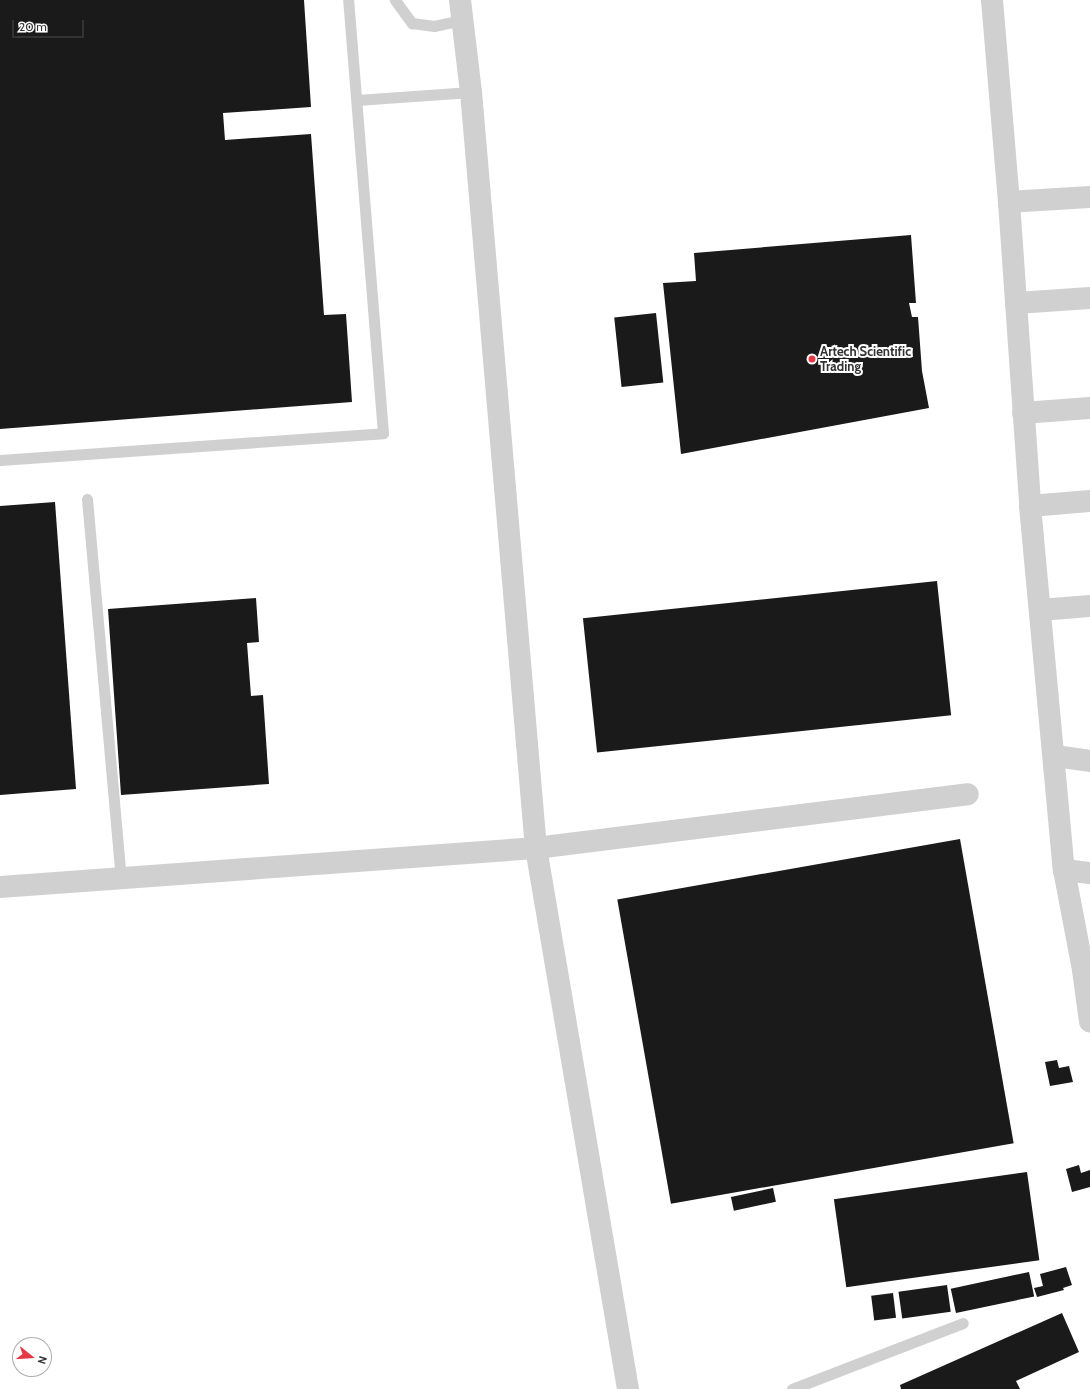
<!DOCTYPE html>
<html>
<head>
<meta charset="utf-8">
<style>
  body { margin:0 }
  #map { position:relative; width:1090px; height:1389px; overflow:hidden; background:#fff; font-family:Cabin,sans-serif }
  div>[style] { position:absolute }
  .building>* { inset:0; background:#1a1a1a; transform-origin:0 0 }
  .lane>* { height:11px; margin:-5.5px; padding:0 5.5px; transform-origin:5.5px; border-radius:5.5px; background:#d0d0d0 }
  .street>* { height:22px; margin:-11px; padding:0 11px; transform-origin:11px; border-radius:11px; background:#d0d0d0 }
  .dots>* { width:11px; height:11px; translate:-50% -50%; box-sizing:border-box; border:2px solid #fff; border-radius:50% }
  span { translate:-50% -50%; white-space:nowrap; text-align:center; line-height:1.15; -webkit-text-stroke:4px #fff; paint-order:stroke }
  .poi-label { font-size:13px; color:#333; font-weight:700 }
  .left { translate:0 -50%; text-align:left }
  .north { position:absolute; left:12px; top:1337px; width:40px; height:40px; box-sizing:border-box; background:#fff; border:1px solid #adadad; border-radius:50%; rotate:107deg; font-size:11px; font-weight:700; line-height:16px; text-align:center; color:#333 }
  .north::after { content:''; display:block; margin:auto; width:14px; height:18px; background:#e63946; clip-path:polygon(50% 0,100% 100%,50% 72%,0 100%) }
  .scale { position:absolute; left:12px; top:20px; width:72px; height:18px; box-sizing:border-box; border:2px solid #333; border-top:0; padding-left:5px; font-size:12px; line-height:14px; white-space:nowrap; color:#333; -webkit-text-stroke:3px #fff; paint-order:stroke }
</style>
</head>
<body>
<div id="map">
  <div class="building">
    <i style="clip-path:polygon(0 0,304px 0,311px 107px,223px 113px,225px 140px,311px 134px,324px 315px,346px 314px,352px 402px,0 429px)"></i>
    <i style="clip-path:polygon(911px 235px,916px 303px,909px 303px,912px 317px,918px 317px,922px 371px,929px 408px,681px 454px,663px 283px,696px 281px,694px 253px)"></i>
    <i style="left:656px;top:313px;width:70px;height:42px;rotate:84deg"></i>
    <i style="clip-path:polygon(55px 502px,76px 789px,0 795px,0 506px)"></i>
    <i style="left:937px;top:581px;width:135px;height:356px;rotate:84deg"></i>
    <i style="clip-path:polygon(256px 598px,259px 642px,247px 643px,251px 696px,263px 695px,269px 784px,121px 795px,108px 609px)"></i>
    <i style="left:960px;top:839px;width:309px;height:348px;rotate:80deg"></i>
    <i style="clip-path:polygon(1057px 1060px,1059px 1068px,1069px 1066px,1073px 1082px,1050px 1086px,1045px 1062px)"></i>
    <i style="clip-path:polygon(1079px 1165px,1081px 1173px,1090px 1170px,1090px 1187px,1072px 1192px,1066px 1169px)"></i>
    <i style="left:1027px;top:1172px;width:89px;height:195px;rotate:82deg"></i>
    <i style="left:773px;top:1188px;width:14px;height:43px;rotate:78deg"></i>
    <i style="clip-path:polygon(1066px 1267px,1072px 1285px,1063px 1288px,1064px 1290px,1037px 1297px,1034px 1288px,1043px 1286px,1040px 1274px)"></i>
    <i style="left:1029px;top:1272px;width:25px;height:80px;rotate:78deg"></i>
    <i style="left:947px;top:1285px;width:27px;height:49px;rotate:82deg"></i>
    <i style="left:893px;top:1293px;width:25px;height:22px;rotate:83deg"></i>
    <i style="clip-path:polygon(1062px 1313px,1079px 1352px,1016px 1381px,1020px 1389px,901px 1389px,900px 1385px)"></i>
  </div>
  <div class="lane">
    <i style="left:395px;top:0;width:29px;rotate:54deg"></i>
    <i style="left:412px;top:23px;width:22px;rotate:8deg"></i>
    <i style="left:434px;top:26px;width:29px;rotate:-12deg"></i>
    <i style="left:357px;top:100px;width:114px;rotate:-4deg"></i>
    <i style="left:0;top:460px;width:384px;rotate:-4deg"></i>
    <i style="left:383px;top:433px;width:434px;rotate:-94.6deg"></i>
    <i style="left:87px;top:499px;width:381px;rotate:84.9deg"></i>
    <i style="left:792px;top:1389px;width:183px;rotate:-21.1deg"></i>
  </div>
  <div class="street">
    <i style="left:460px;top:0;width:93px;rotate:83.2deg"></i>
    <i style="left:471px;top:92px;width:759px;rotate:85.09deg"></i>
    <i style="left:536px;top:848px;width:549px;rotate:80.35deg"></i>
    <i style="left:992px;top:0;width:203px;rotate:85.2deg"></i>
    <i style="left:1009px;top:202px;width:305px;rotate:86deg"></i>
    <i style="left:1030px;top:506px;width:366px;rotate:84.7deg"></i>
    <i style="left:1064px;top:870px;width:102px;rotate:79.2deg"></i>
    <i style="left:1083px;top:970px;width:52px;rotate:82.3deg"></i>
    <i style="left:1009px;top:202px;width:81px;rotate:-3.5deg"></i>
    <i style="left:1016px;top:303px;width:74px;rotate:-3.9deg"></i>
    <i style="left:1023px;top:413px;width:67px;rotate:-4.3deg"></i>
    <i style="left:1030px;top:506px;width:60px;rotate:-4.8deg"></i>
    <i style="left:1040px;top:610px;width:50px;rotate:-4.6deg"></i>
    <i style="left:1055px;top:756px;width:35px;rotate:8deg"></i>
    <i style="left:1064px;top:870px;width:26px;rotate:7deg"></i>
    <i style="left:0;top:887px;width:537px;rotate:-4.16deg"></i>
    <i style="left:536px;top:848px;width:435px;rotate:-7.1deg"></i>
  </div>
  <div class="dots">
    <i style="left:812px;top:359px;background:#e63946"></i>
  </div>
  <div class="poi-label">
    <span class="left" style="left:820px;top:359px">Artech Scientific<br>Trading</span>
  </div>
  <div class="north">N</div>
  <div class="scale">20 m</div>
</div>
</body>
</html>
